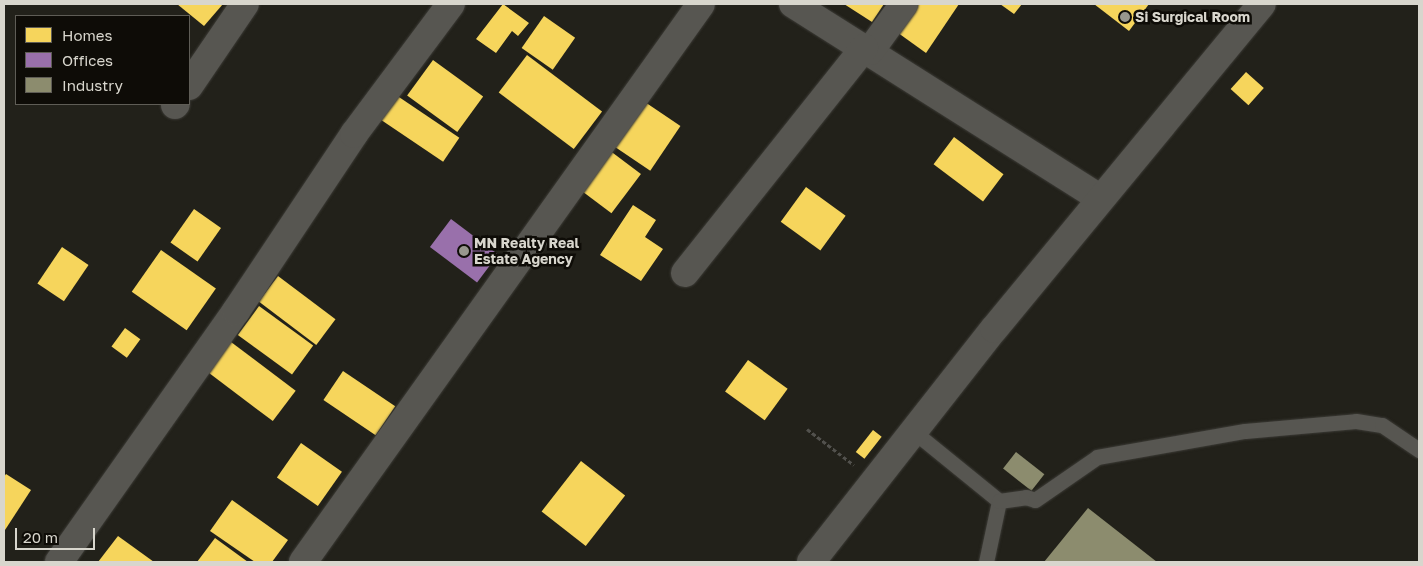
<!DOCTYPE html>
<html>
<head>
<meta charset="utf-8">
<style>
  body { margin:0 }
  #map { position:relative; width:1423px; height:566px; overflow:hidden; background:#22211a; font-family:"Golos Text",sans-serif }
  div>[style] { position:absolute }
  .homes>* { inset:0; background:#f6d55c; transform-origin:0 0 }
  .offices>* { inset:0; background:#9970ab; transform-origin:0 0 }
  .industry>* { inset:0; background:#8c8c6e; transform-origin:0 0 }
  .path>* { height:3px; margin-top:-1.5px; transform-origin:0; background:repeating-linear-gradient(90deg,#52514d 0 4px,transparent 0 6.5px) }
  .roads { filter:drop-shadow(0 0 1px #3c3b36) drop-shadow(0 0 1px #3c3b36) }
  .service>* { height:15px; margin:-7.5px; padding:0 7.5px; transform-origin:7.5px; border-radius:7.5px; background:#575651 }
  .minor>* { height:28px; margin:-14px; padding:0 14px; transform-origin:14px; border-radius:14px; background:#575651 }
  .secondary>* { height:28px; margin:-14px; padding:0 14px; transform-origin:14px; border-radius:14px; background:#575651 }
  .dots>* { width:14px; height:14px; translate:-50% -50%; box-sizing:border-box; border:2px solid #0e0c07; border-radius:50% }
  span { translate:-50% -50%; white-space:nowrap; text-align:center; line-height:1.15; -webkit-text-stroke:5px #0e0c07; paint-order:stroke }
  .poi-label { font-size:14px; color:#d8d6cd; font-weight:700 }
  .left { translate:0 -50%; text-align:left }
  .frame { position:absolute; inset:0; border:5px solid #d8d6cd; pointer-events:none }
  .legend { position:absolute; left:15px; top:15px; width:175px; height:90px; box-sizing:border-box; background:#0e0c07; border:1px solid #5f5d56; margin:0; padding:6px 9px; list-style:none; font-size:15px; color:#d8d6cd }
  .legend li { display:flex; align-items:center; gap:10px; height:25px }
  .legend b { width:25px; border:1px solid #5f5d56 }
  .scale { position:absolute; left:15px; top:528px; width:80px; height:22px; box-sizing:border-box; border:2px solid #d8d6cd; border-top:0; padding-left:6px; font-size:15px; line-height:18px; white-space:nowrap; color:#d8d6cd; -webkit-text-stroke:4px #0e0c07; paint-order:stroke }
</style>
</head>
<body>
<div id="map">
  <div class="homes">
    <i style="clip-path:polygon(177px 4px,223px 4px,204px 26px)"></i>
    <i style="clip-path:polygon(503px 4px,529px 23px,518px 36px,512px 31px,496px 53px,476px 39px)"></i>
    <i style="clip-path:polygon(844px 4px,884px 4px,872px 22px)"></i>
    <i style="clip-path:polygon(912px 4px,959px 4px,926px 53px,894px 30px)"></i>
    <i style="clip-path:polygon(1000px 4px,1022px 4px,1014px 14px)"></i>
    <i style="clip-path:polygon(1094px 4px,1149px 4px,1129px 31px)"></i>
    <i style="left:544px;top:16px;width:38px;height:39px;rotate:35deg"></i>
    <i style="left:527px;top:55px;width:94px;height:47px;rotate:37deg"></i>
    <i style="left:433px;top:60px;width:62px;height:44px;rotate:36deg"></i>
    <i style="left:1246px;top:72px;width:24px;height:23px;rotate:42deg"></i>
    <i style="left:393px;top:93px;width:80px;height:29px;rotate:34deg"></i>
    <i style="left:639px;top:98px;width:50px;height:54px;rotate:34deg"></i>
    <i style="left:954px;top:137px;width:62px;height:34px;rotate:37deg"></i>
    <i style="left:609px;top:150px;width:40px;height:49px;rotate:37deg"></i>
    <i style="left:806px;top:187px;width:49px;height:43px;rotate:36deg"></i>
    <i style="clip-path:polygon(633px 205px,656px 220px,645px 237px,663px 249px,641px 281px,600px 255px)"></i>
    <i style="left:194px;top:209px;width:33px;height:41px;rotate:35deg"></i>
    <i style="left:62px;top:247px;width:32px;height:44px;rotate:34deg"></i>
    <i style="left:161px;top:250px;width:67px;height:51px;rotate:35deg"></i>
    <i style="left:278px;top:276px;width:72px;height:32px;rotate:37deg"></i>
    <i style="left:259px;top:306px;width:67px;height:36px;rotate:36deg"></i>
    <i style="left:125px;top:328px;width:19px;height:23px;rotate:36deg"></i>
    <i style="left:227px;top:339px;width:86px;height:38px;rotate:37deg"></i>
    <i style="left:748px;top:360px;width:49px;height:39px;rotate:36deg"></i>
    <i style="left:343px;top:371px;width:63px;height:35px;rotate:34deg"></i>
    <i style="left:873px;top:430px;width:11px;height:28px;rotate:38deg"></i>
    <i style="left:301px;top:443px;width:50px;height:42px;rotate:35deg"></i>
    <i style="left:581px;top:461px;width:56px;height:64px;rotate:38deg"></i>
    <i style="clip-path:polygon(6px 474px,31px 490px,5px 530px,4px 477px)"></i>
    <i style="clip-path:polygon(232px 500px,288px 540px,272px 562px,255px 562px,210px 531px)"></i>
    <i style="clip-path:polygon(118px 536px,154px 562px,98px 562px)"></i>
    <i style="clip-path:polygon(215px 538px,248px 562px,197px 562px)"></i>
  </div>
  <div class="offices">
    <i style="left:451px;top:219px;width:59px;height:35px;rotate:37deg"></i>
  </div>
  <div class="industry">
    <i style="left:1016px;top:452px;width:36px;height:21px;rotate:38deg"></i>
    <i style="clip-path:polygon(1088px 508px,1157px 562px,1044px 562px)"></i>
  </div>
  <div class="path">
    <i style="left:807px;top:429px;width:59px;rotate:37.5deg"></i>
  </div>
  <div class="roads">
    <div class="service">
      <i style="left:913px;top:431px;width:111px;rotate:39.1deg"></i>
      <i style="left:999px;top:501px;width:62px;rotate:102deg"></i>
      <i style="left:999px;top:501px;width:27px;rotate:-8deg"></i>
      <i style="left:1026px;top:497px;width:9px;rotate:18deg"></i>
      <i style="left:1035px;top:500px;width:75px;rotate:-34.7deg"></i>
      <i style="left:1097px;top:457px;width:150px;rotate:-10deg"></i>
      <i style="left:1245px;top:431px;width:111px;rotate:-5.1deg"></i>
      <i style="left:1356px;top:421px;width:26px;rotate:9deg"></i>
      <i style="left:1382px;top:425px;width:45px;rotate:34deg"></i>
    </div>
    <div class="minor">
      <i style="left:793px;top:4px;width:363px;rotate:32.3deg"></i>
      <i style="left:870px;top:51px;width:58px;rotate:-54.1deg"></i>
      <i style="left:189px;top:86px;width:99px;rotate:-55.7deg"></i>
      <i style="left:175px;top:105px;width:1px;rotate:-45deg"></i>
      <i style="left:685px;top:273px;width:288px;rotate:-51.5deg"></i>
      <i style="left:59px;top:562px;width:307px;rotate:-54.8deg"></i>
      <i style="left:236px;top:311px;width:213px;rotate:-56.3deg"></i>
      <i style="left:354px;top:134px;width:162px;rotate:-53.3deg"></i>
      <i style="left:303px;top:562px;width:685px;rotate:-54.5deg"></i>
    </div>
    <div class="secondary">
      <i style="left:811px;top:562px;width:296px;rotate:-51.9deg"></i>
      <i style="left:994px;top:329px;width:421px;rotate:-50.5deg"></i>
    </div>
  </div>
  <div class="dots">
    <i style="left:1125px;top:17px;background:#98978e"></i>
    <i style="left:464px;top:251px;background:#98978e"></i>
  </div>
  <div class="poi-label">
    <span class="left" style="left:1135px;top:17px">Si Surgical Room</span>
    <span class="left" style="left:474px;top:251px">MN Realty Real<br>Estate Agency</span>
  </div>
  <div class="frame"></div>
  <ul class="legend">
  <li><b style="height:14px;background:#f6d55c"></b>Homes</li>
  <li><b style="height:14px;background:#9970ab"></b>Offices</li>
  <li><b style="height:14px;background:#8c8c6e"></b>Industry</li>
  </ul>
  <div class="scale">20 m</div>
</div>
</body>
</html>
